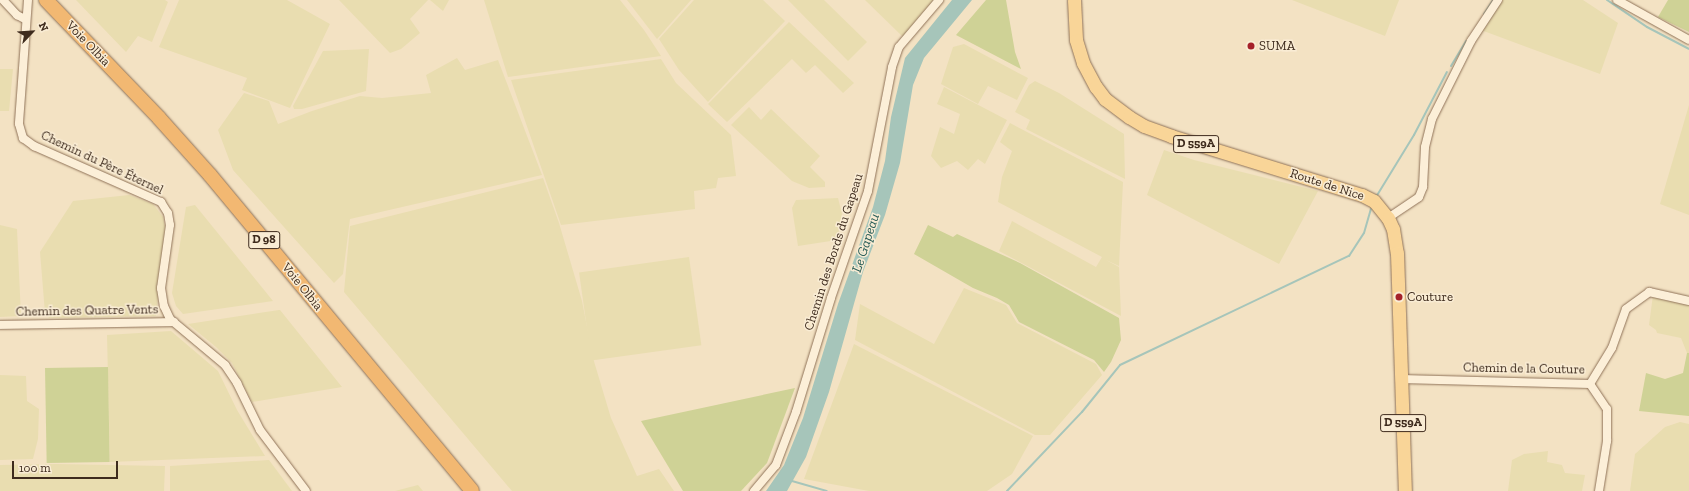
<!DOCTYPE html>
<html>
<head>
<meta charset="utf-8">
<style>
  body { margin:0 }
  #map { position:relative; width:1689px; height:491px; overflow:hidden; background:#f3e2c3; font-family:"Zilla Slab",serif }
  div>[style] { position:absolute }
  .farmland>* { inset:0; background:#e9ddb0; transform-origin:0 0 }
  .green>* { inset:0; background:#cfd296; transform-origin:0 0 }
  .water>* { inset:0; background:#a6c5ba }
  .stream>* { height:2px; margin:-1px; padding:0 1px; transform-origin:1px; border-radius:1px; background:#a6c5ba }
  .roads { filter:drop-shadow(0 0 1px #8f7258) drop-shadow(0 0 1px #8f7258) }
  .minor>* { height:8px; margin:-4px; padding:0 4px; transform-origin:4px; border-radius:4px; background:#fcefd8 }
  .primary>* { height:13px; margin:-6.5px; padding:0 6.5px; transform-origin:6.5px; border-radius:6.5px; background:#f9d598 }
  .trunk>* { height:14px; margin:-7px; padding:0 7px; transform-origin:7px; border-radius:7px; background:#f2b872 }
  .dots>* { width:11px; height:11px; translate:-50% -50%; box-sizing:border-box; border:2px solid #f9ecd4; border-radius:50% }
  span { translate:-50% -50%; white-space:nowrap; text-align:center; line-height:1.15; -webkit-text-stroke:3px #f9ecd4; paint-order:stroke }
  .shield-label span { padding:1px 3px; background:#f9ecd4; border:1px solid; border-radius:3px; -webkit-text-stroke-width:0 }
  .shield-label { font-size:12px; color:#3e2b1d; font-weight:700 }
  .street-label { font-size:13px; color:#3e2b1d }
  .poi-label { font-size:13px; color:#3e2b1d }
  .left { translate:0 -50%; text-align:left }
  .water-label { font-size:14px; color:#2b5f59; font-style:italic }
  .north { position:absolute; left:12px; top:12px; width:40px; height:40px; -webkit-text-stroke:3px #f9ecd4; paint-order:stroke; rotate:65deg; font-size:11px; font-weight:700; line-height:16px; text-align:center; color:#3e2b1d }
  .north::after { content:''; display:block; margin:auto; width:14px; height:18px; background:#3e2b1d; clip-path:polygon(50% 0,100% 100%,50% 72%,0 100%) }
  .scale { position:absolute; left:12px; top:461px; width:106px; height:18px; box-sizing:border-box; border:2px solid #3e2b1d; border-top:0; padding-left:5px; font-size:12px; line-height:14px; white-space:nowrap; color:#3e2b1d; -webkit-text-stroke:3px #f9ecd4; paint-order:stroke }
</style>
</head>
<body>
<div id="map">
  <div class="farmland">
    <i style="clip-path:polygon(76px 0,165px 0,168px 2px,152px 42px,138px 36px,126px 52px)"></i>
    <i style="clip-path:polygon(179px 0,287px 0,330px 24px,290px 108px,242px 90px,247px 78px,159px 47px)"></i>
    <i style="clip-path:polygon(339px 0,428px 0,410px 19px,420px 33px,401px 49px,390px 53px)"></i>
    <i style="clip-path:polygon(430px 0,449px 0,443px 11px)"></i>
    <i style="clip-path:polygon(484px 0,620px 0,644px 30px,661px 56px,508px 77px)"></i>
    <i style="clip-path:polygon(627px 0,691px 0,657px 39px)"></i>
    <i style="clip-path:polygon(694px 0,763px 0,785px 21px,708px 102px,679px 70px,659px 39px)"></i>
    <i style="clip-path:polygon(788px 0,824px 0,867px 42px,848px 61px)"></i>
    <i style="clip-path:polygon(865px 0,934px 0,903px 37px)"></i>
    <i style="clip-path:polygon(1292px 0,1399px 0,1385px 36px)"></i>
    <i style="clip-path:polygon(1502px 0,1583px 0,1618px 23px,1600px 74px,1481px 30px)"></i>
    <i style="clip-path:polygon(789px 22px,854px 83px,843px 93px,815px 65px,806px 73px,792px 59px,727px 122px,708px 104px)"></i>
    <i style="clip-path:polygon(964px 44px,1028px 78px,1017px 100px,988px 86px,978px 104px,941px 84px,953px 47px)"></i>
    <i style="clip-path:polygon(369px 49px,366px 91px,302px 109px,294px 109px,293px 106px,323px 51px)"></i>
    <i style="clip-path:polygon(457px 58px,465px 70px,498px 60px,542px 175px,350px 219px,343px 274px,334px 283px,233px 170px,218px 130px,244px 93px,269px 101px,278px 124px,312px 111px,360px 96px,382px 98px,431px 93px,426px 75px)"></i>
    <i style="clip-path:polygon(661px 59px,676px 83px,731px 135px,736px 176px,718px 178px,716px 188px,694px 191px,695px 209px,561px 225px,511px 80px)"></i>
    <i style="clip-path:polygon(0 69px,13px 69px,9px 111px,0 111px)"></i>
    <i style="clip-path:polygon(1035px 81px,1059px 93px,1124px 134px,1125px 179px,1026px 129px,1030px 120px,1015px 112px,1029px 85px)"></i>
    <i style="clip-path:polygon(944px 87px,1007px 120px,985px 164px,978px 159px,968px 170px,957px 161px,941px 168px,931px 156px,940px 127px,954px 134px,960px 114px,937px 104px)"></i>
    <i style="clip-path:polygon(1689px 105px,1689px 215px,1660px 204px)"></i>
    <i style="clip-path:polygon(749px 107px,761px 120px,771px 109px,820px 156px,810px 167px,825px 182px,825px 187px,809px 188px,792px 181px,731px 125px)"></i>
    <i style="clip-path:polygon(1010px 123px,1123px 182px,1119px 266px,1106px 260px,1119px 267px,1121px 316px,999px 251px,1012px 221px,1096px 267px,1102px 257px,998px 202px,1002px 177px,1012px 151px,1000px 142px)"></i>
    <i style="clip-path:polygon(1164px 150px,1194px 160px,1318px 191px,1279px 264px,1147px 195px)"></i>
    <i style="clip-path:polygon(543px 178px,559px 223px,582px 301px,593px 358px,611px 418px,637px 476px,659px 469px,674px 491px,512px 491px,344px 292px,350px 226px)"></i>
    <i style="clip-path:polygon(129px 195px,153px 204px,163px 217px,165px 227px,156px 316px,49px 318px,45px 313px,40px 252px,73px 201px)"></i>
    <i style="clip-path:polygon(838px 198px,842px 214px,837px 240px,798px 246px,792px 208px,796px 200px)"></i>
    <i style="clip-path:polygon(195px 205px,273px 301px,183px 314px,176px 306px,172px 293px,186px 207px)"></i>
    <i style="clip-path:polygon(0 225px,17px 229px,21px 316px,0 317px)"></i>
    <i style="left:689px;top:257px;width:89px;height:111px;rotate:82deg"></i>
    <i style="clip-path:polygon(964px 288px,1006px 305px,1017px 323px,1096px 364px,1102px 375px,1050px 435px,1035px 435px,855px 340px,860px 304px,934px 344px)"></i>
    <i style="clip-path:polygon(1653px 295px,1689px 303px,1689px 353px,1687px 353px,1681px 338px,1657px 333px,1656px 330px,1649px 325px)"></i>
    <i style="clip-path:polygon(279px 310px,280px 310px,342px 387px,252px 402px,232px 363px,216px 347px,188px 324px)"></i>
    <i style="clip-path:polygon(171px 331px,218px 371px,237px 410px,265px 456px,110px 462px,107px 335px)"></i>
    <i style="clip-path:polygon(854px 344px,1033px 436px,1012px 474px,987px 491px,869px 491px,804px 479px)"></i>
    <i style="clip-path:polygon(0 375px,26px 376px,27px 401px,39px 409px,38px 439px,33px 459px,0 460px)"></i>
    <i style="clip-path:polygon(1680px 422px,1689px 424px,1689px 491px,1630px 491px,1635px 454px,1665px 427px)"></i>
    <i style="clip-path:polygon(1548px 451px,1547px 462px,1562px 465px,1565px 473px,1585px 475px,1582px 491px,1508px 491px,1512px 460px,1524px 454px)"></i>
    <i style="clip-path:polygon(269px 460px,292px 491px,170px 491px,170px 466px)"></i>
    <i style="clip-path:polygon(56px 464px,165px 466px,164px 491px,0 491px,0 465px)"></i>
    <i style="clip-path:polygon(418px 485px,423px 491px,395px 491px)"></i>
  </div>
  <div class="green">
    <i style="clip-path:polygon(986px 0,1006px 0,1015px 52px,1021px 69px,956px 35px)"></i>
    <i style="clip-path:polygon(1668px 0,1689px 0,1689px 32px,1658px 17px)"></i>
    <i style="clip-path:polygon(928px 225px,953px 237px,957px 234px,1020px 263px,1119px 318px,1121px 340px,1111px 362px,1104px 372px,1094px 360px,1019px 322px,1009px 305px,997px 298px,973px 288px,914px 254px)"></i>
    <i style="clip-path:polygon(1687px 353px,1689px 353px,1689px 416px,1639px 411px,1646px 373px,1665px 379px,1683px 373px)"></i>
    <i style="left:108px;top:367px;width:95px;height:63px;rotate:89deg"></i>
    <i style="clip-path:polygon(795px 388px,767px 463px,741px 491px,683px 491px,641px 421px)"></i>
  </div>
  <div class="water">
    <i style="clip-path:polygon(952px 0,972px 0,924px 58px,913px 85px,900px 163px,885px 215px,863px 272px,829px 392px,806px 457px,787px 491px,766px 491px,784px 465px,803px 418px,838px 304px,873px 207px,885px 161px,891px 117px,905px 58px)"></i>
  </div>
  <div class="stream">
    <i style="left:1607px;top:0;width:48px;rotate:34deg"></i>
    <i style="left:1647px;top:27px;width:47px;rotate:27.6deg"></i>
    <i style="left:1484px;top:14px;width:17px;rotate:-57deg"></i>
    <i style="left:1451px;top:66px;width:29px;rotate:-59deg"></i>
    <i style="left:1376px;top:197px;width:73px;rotate:-58.5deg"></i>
    <i style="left:1414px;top:135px;width:71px;rotate:-62.4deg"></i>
    <i style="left:792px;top:481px;width:36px;rotate:16deg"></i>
    <i style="left:1007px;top:491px;width:109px;rotate:-46.5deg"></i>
    <i style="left:1082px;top:412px;width:60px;rotate:-51deg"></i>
    <i style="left:1120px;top:365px;width:254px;rotate:-25.5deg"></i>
    <i style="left:1349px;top:256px;width:27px;rotate:-57deg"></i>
    <i style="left:1364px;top:233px;width:25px;rotate:-74deg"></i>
  </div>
  <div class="roads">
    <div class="minor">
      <i style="left:3px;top:0;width:21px;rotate:47deg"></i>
      <i style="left:17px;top:15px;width:9px;rotate:27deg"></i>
      <i style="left:28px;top:0;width:124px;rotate:94.2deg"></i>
      <i style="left:19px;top:124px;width:15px;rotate:74deg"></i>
      <i style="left:23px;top:138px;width:14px;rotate:36deg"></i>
      <i style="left:34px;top:146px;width:139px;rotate:23.8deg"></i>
      <i style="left:161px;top:202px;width:13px;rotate:58deg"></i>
      <i style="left:168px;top:213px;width:12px;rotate:81deg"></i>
      <i style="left:170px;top:225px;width:64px;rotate:98.1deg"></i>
      <i style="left:161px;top:288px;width:18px;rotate:81deg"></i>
      <i style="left:164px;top:306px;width:14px;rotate:65deg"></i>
      <i style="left:170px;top:319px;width:72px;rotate:39.9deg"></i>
      <i style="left:225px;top:365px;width:22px;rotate:56deg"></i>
      <i style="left:237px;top:383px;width:52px;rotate:63.9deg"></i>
      <i style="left:260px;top:430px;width:76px;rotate:53deg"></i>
      <i style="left:1617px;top:0;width:82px;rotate:29.1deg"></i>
      <i style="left:1388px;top:218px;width:37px;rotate:-34deg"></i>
      <i style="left:1419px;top:197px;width:11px;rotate:-68deg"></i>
      <i style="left:1423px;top:187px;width:40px;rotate:-87.1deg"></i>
      <i style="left:1425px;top:147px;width:29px;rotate:-76deg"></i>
      <i style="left:1432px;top:119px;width:87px;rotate:-63.4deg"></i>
      <i style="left:1471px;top:41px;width:49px;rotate:-56.6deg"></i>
      <i style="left:0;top:325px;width:174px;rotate:-1deg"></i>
      <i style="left:1401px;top:379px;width:189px;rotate:1.5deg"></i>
      <i style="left:1590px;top:384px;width:42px;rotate:-58.6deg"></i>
      <i style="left:1612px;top:348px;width:41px;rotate:-70.3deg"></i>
      <i style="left:1626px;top:309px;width:29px;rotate:-36deg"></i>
      <i style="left:1649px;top:292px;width:41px;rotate:12.7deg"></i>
      <i style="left:1590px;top:384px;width:30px;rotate:56deg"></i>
      <i style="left:1607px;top:409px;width:32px;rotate:90deg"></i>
      <i style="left:1607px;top:441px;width:51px;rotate:99.1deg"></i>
      <i style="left:754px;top:491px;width:34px;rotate:-50deg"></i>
      <i style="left:776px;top:465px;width:57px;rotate:-69.3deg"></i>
      <i style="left:796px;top:412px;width:119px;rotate:-72.9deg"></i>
      <i style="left:831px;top:298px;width:113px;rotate:-70.9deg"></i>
      <i style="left:868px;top:191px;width:126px;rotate:-79deg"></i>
      <i style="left:892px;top:67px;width:21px;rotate:-71deg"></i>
      <i style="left:899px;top:47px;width:62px;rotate:-49.6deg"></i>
    </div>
    <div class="primary">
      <i style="left:1074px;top:0;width:40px;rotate:87.1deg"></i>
      <i style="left:1076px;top:40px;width:24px;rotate:73deg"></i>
      <i style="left:1083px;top:63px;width:27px;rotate:62deg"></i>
      <i style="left:1096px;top:87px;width:15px;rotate:53deg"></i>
      <i style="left:1105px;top:99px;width:30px;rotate:37deg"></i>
      <i style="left:1129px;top:117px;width:17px;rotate:31deg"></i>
      <i style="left:1144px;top:126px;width:29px;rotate:20deg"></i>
      <i style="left:1171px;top:136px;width:200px;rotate:17.2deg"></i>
      <i style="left:1362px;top:195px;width:13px;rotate:27deg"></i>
      <i style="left:1374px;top:201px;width:22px;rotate:51deg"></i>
      <i style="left:1388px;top:218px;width:12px;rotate:66deg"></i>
      <i style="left:1393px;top:229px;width:24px;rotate:81deg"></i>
      <i style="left:1397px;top:253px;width:238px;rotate:88.1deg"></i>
    </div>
    <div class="trunk">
      <i style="left:46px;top:0;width:163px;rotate:46.2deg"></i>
      <i style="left:159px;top:118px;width:76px;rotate:48.2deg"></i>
      <i style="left:210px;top:175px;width:410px;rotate:50.3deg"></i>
    </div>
  </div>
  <div class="dots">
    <i style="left:1251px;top:46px;background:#a5212a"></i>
    <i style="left:1399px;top:297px;background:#a5212a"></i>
  </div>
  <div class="shield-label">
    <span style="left:1196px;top:144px">D 559A</span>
    <span style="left:264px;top:240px">D 98</span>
    <span style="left:1403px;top:423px">D 559A</span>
  </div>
  <div class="street-label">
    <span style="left:88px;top:44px;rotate:46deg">Voie Olbia</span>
    <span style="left:102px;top:163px;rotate:25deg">Chemin du Père Éternel</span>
    <span style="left:1327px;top:185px;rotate:18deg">Route de Nice</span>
    <span style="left:834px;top:252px;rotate:-72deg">Chemin des Bords du Gapeau</span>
    <span style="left:302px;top:287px;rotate:51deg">Voie Olbia</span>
    <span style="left:87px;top:311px;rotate:-1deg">Chemin des Quatre Vents</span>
    <span style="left:1524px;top:369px;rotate:1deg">Chemin de la Couture</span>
  </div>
  <div class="poi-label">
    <span class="left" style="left:1259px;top:46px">SUMA</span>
    <span class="left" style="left:1407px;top:297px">Couture</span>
  </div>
  <div class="water-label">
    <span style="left:866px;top:243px;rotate:-72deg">Le Gapeau</span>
  </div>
  <div class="north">N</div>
  <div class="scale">100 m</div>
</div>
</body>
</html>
